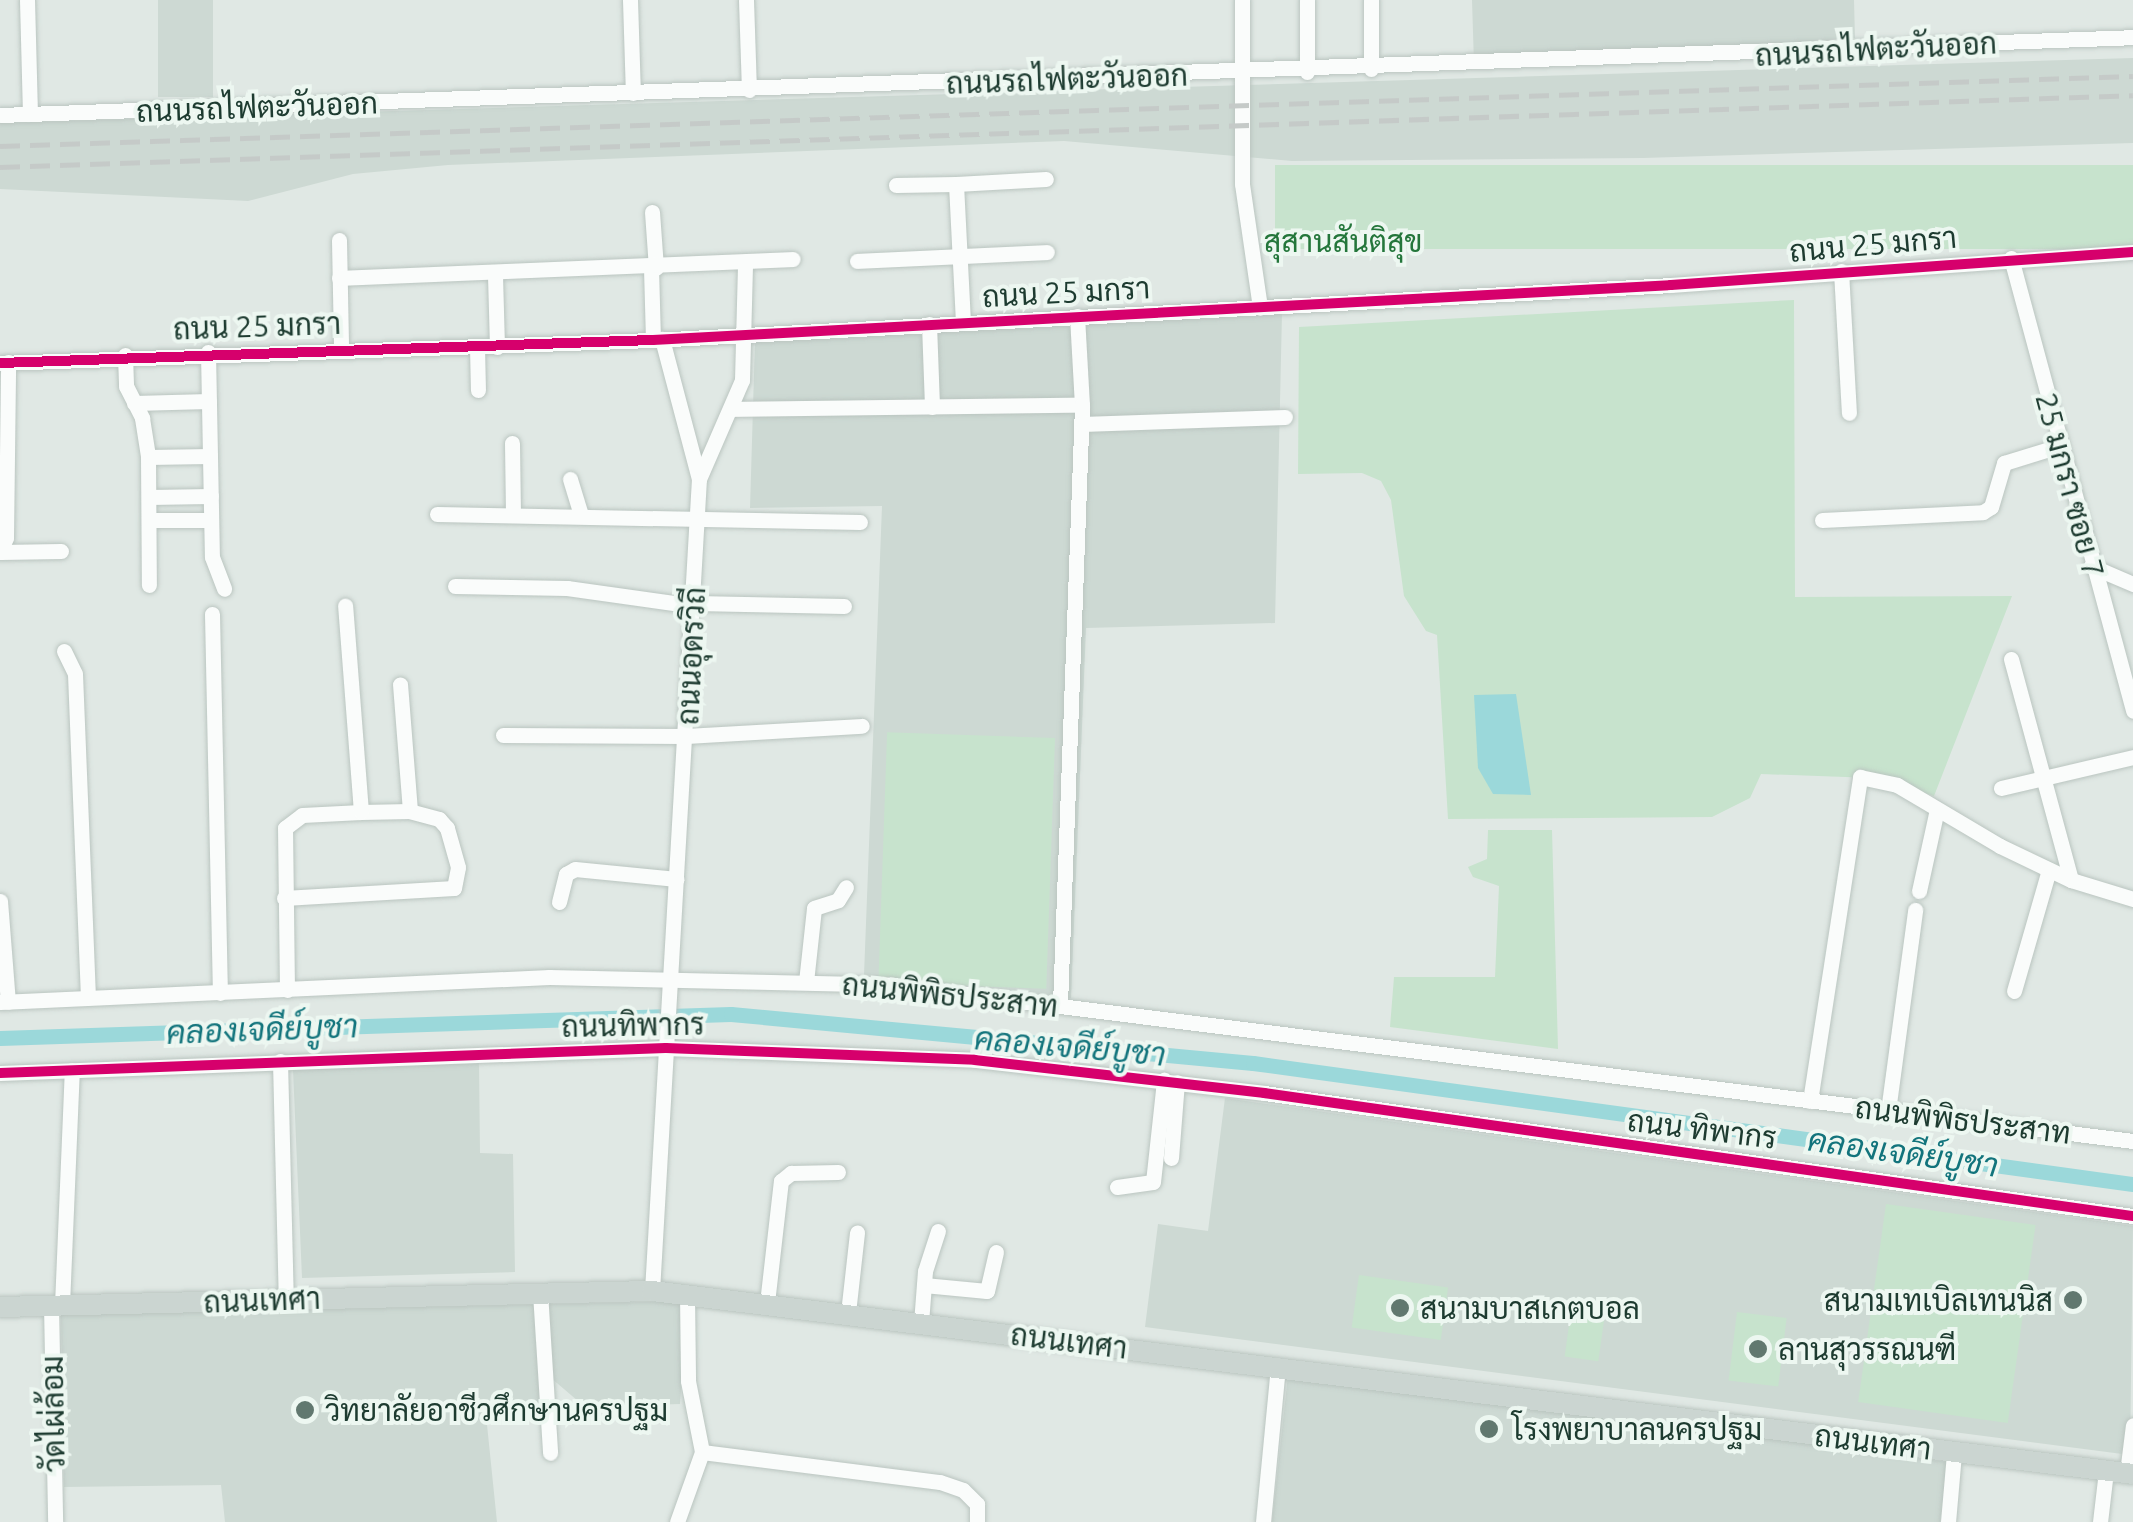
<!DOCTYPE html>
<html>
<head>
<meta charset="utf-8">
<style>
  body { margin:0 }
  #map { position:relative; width:2133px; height:1522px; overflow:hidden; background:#e0e8e4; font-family:Ubuntu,Sarabun,sans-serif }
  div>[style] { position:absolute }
  .built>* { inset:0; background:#cdd9d3; transform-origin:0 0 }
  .green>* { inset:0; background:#c7e3cd; transform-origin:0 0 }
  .water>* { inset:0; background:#9bd8da }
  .canal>* { height:15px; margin:-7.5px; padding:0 7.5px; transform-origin:7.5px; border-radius:7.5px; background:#9bd8da }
  .roads { filter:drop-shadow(0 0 2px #bac5c0) drop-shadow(0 0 2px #bac5c0) }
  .minor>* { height:15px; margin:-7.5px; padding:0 7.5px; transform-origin:7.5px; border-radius:7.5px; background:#fafcfb }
  .major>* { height:20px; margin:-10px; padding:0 10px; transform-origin:10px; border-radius:10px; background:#cbd5d1 }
  .rail>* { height:5px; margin-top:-2.5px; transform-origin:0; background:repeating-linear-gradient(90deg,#c5cac8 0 20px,transparent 0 30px) }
  .cycleway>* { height:10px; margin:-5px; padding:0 5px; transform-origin:5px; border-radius:5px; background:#d6006c }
  .dots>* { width:28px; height:28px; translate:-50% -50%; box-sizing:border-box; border:5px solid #edf7f1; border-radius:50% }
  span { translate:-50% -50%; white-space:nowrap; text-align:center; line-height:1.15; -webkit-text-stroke:8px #edf7f1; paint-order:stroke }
  .street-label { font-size:30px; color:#1d3b30 }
  .park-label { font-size:30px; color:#24763b }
  .poi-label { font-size:30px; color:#1d3b30 }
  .right { translate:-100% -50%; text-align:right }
  .left { translate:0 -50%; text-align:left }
  .water-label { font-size:32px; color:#12747c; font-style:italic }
</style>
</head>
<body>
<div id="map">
  <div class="built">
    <i style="left:158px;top:0;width:55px;height:97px"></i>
    <i style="clip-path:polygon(1472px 0,1854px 0,1855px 38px,1474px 65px)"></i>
    <i style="clip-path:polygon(2133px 58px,2133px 143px,1643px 158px,1292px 161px,1064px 141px,448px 165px,353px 174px,248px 201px,0 189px,0 123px)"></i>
    <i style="clip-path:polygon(1282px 313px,1275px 623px,1086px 628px,1071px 998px,864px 975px,882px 506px,750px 508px,755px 340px)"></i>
    <i style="clip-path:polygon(479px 1063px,480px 1153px,513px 1154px,515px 1272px,302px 1278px,293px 1070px)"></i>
    <i style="clip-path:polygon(1225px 1098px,2133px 1226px,2130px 1455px,1145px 1327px,1158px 1224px,1208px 1231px)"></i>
    <i style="clip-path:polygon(687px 1301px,680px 1404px,585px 1407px,544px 1372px,548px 1413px,486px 1415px,497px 1522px,225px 1522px,221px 1485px,64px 1487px,61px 1315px)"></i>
    <i style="clip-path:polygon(1288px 1375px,1948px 1462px,1940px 1522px,1272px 1522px)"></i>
  </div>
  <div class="green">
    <i style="left:2133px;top:165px;width:84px;height:858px;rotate:90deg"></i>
    <i style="clip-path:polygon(1794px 300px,1795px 597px,2012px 596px,1934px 796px,1872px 778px,1761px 774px,1750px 798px,1712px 817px,1448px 819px,1437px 635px,1426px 631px,1404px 596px,1391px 500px,1381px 481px,1362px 473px,1298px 474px,1299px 327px)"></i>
    <i style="left:1055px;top:738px;width:251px;height:168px;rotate:92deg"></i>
    <i style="clip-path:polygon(1488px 830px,1552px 830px,1558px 1049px,1390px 1027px,1394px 977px,1495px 977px,1499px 886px,1473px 877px,1468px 867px,1487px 859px)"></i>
    <i style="left:1886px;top:1204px;width:151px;height:200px;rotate:8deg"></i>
    <i style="left:1359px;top:1275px;width:90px;height:53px;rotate:8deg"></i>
    <i style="left:1572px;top:1304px;width:34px;height:53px;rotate:8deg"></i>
    <i style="left:1737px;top:1312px;width:50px;height:69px;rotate:7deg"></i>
  </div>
  <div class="water">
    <i style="clip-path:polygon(1516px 694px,1531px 795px,1493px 794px,1478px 768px,1474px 695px)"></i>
  </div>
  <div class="canal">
    <i style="left:0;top:1038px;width:731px;rotate:-1.88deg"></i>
    <i style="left:731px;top:1014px;width:524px;rotate:5.36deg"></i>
    <i style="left:1253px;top:1063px;width:888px;rotate:7.83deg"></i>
  </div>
  <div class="roads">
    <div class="minor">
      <i style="left:27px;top:0;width:114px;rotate:88.5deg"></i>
      <i style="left:630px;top:0;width:93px;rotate:88.2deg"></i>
      <i style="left:746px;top:0;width:90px;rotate:88.1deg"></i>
      <i style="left:1242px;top:0;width:184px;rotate:90deg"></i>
      <i style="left:1242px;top:184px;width:125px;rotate:81.7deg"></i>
      <i style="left:1307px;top:0;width:72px;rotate:90deg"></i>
      <i style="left:1371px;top:69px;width:69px;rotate:-90deg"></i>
      <i style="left:0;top:115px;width:2134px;rotate:-2.09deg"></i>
      <i style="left:956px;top:184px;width:90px;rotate:-3.2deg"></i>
      <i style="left:896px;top:185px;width:60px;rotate:-1deg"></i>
      <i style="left:956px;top:184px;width:138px;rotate:87.1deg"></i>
      <i style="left:652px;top:212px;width:56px;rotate:85.9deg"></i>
      <i style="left:339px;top:240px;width:108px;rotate:88.9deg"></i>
      <i style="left:2011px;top:258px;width:469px;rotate:74.9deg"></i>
      <i style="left:857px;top:261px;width:190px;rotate:-2.7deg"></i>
      <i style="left:651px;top:268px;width:72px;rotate:88.4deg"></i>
      <i style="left:1841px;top:271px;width:142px;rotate:86.8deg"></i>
      <i style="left:495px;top:275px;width:72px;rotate:88.4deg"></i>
      <i style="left:339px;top:278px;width:454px;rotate:-2.4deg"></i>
      <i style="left:1077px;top:316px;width:89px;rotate:86.8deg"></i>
      <i style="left:929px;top:324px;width:83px;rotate:87.9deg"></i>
      <i style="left:477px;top:347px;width:43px;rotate:88.7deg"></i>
      <i style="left:208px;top:352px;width:205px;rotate:88.9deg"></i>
      <i style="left:212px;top:557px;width:34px;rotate:69deg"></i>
      <i style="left:125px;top:355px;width:31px;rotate:88deg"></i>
      <i style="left:126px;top:386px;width:36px;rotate:63deg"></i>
      <i style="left:142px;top:418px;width:39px;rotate:81deg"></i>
      <i style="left:148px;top:457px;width:128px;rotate:89.6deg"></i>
      <i style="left:0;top:363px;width:653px;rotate:-2.02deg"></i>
      <i style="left:653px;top:340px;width:1019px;rotate:-3.09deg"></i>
      <i style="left:1671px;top:285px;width:463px;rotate:-4.1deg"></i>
      <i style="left:134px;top:403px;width:75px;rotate:-1.5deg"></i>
      <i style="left:731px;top:409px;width:351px;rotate:-0.7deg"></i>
      <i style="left:1082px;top:405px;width:600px;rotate:92.1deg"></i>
      <i style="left:1082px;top:424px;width:203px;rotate:-2deg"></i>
      <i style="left:512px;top:443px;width:72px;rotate:89.2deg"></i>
      <i style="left:148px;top:457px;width:62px;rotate:-0.9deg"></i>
      <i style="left:570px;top:479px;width:38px;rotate:73deg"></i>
      <i style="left:699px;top:479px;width:108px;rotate:-66.5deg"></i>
      <i style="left:742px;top:380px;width:118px;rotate:-88.5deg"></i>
      <i style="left:149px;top:497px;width:62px;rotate:-0.9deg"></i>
      <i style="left:437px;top:514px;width:423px;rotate:1.1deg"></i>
      <i style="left:149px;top:520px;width:62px"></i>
      <i style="left:1822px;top:520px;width:161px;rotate:-2.8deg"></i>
      <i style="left:1983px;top:512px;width:9px;rotate:-32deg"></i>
      <i style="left:1991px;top:507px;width:46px;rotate:-73.5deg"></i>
      <i style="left:2004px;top:463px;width:58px;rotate:-17.2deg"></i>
      <i style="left:0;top:552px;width:15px;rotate:-67deg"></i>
      <i style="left:6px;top:538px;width:176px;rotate:-89.3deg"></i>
      <i style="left:0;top:552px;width:61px;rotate:-0.9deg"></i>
      <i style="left:2091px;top:566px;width:46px;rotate:23.2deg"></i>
      <i style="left:455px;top:586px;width:112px;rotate:1deg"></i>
      <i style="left:567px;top:588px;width:129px;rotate:8deg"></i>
      <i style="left:695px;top:603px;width:149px;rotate:1.2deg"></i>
      <i style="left:212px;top:614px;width:379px;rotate:88.8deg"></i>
      <i style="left:64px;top:651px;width:25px;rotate:64deg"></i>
      <i style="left:75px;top:674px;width:324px;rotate:87.7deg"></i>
      <i style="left:2011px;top:659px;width:229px;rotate:74.8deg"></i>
      <i style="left:503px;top:735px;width:183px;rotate:0.3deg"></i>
      <i style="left:686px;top:736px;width:176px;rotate:-3.3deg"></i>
      <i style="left:2001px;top:788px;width:136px;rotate:-13.2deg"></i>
      <i style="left:361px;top:812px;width:49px;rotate:-1.2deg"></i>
      <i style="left:410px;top:811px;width:127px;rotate:-94.5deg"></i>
      <i style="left:1919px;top:891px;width:79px;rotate:-77.6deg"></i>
      <i style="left:284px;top:898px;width:170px;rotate:-3.4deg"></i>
      <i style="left:454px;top:888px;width:21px;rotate:-79deg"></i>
      <i style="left:458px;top:867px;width:41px;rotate:-105.8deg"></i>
      <i style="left:447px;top:828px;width:12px;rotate:-132deg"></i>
      <i style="left:439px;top:819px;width:30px;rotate:-165deg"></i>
      <i style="left:0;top:901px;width:101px;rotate:85.5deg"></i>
      <i style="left:559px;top:902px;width:29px;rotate:-76deg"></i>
      <i style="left:566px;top:874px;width:10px;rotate:-29deg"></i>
      <i style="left:575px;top:869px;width:102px;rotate:5.6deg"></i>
      <i style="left:806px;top:982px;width:74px;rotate:-83.8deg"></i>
      <i style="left:814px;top:908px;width:25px;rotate:-18deg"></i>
      <i style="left:838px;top:900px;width:15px;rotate:-58deg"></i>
      <i style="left:287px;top:990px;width:162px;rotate:-90.7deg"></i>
      <i style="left:285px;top:828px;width:21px;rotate:-37deg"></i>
      <i style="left:302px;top:815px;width:59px;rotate:-2.9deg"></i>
      <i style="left:361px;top:812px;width:207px;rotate:-94.4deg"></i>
      <i style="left:2014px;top:991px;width:126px;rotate:-73.9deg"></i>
      <i style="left:0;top:1002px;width:550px;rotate:-2.61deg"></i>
      <i style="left:549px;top:977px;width:344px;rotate:1.3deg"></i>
      <i style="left:893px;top:985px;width:1250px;rotate:7.17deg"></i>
      <i style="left:280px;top:1061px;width:239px;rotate:88.6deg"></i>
      <i style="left:0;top:1073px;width:666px;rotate:-2.15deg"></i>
      <i style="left:666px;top:1048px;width:309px;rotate:2.2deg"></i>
      <i style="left:975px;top:1060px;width:291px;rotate:6.5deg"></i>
      <i style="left:1264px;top:1093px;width:878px;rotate:8.06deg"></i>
      <i style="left:1810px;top:1101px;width:328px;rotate:-81.2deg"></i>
      <i style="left:1860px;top:777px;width:38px;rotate:12deg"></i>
      <i style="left:1897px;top:785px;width:120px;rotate:30.6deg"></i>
      <i style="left:2000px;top:846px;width:79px;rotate:25.6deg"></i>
      <i style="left:2071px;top:880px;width:65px;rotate:17deg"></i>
      <i style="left:1888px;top:1111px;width:203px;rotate:-82.3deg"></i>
      <i style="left:1171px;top:1158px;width:76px;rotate:-85.5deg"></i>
      <i style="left:1117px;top:1187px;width:36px;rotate:-8deg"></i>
      <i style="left:1153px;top:1182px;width:103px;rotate:-83.8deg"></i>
      <i style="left:924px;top:1285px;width:63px;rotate:5.4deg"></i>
      <i style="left:987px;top:1291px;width:40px;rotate:-77deg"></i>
      <i style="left:652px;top:1291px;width:813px;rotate:-86.69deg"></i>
      <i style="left:699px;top:479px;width:145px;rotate:-104.8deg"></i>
      <i style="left:540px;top:1292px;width:161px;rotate:86.4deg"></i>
      <i style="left:687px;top:1294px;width:87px;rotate:89.3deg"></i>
      <i style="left:688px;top:1381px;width:72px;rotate:78.8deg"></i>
      <i style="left:767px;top:1303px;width:123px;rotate:-83.5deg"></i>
      <i style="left:781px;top:1181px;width:13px;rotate:-39deg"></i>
      <i style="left:791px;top:1173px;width:47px;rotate:-1.2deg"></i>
      <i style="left:51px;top:1305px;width:217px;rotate:88.9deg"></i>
      <i style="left:62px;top:1305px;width:235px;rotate:-87.6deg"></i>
      <i style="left:848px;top:1313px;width:81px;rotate:-83.6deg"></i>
      <i style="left:921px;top:1323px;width:52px;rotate:-85.6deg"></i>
      <i style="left:925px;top:1271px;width:42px;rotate:-72deg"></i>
      <i style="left:702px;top:1452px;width:240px;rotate:7.2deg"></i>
      <i style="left:940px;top:1482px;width:24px;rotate:19deg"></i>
      <i style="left:963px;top:1490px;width:20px;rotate:45deg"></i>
      <i style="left:977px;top:1504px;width:18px;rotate:90deg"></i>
      <i style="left:2127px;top:1473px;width:48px;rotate:-82.9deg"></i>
      <i style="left:677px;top:1522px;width:74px;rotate:-70.3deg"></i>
      <i style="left:1263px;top:1522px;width:157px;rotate:-84.5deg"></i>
      <i style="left:1948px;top:1522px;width:69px;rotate:-85deg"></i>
      <i style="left:2100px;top:1522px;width:51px;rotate:-83.3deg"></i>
    </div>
    <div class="major">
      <i style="left:0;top:1307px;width:652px;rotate:-1.41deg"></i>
      <i style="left:652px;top:1291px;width:1492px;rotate:7.04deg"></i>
    </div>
  </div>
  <div class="rail">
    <i style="left:0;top:146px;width:2134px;rotate:-1.88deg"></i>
    <i style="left:0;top:167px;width:2134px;rotate:-1.93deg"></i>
  </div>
  <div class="cycleway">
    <i style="left:0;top:363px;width:653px;rotate:-2.02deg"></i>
    <i style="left:653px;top:340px;width:1019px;rotate:-3.09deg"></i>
    <i style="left:1671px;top:285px;width:463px;rotate:-4.1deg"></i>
    <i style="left:0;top:1073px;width:666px;rotate:-2.15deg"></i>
    <i style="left:666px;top:1048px;width:309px;rotate:2.2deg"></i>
    <i style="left:975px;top:1060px;width:291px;rotate:6.5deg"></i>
    <i style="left:1264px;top:1093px;width:878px;rotate:8.06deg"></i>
  </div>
  <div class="dots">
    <i style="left:2073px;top:1300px;background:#61786f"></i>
    <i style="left:1400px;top:1308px;background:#61786f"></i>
    <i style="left:1758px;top:1349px;background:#61786f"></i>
    <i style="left:305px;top:1410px;background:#61786f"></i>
    <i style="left:1489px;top:1429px;background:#61786f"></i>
  </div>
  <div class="street-label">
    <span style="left:1876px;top:49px;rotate:-3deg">ถนนรถไฟตะวันออก</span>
    <span style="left:1067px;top:79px;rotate:-2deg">ถนนรถไฟตะวันออก</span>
    <span style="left:257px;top:107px;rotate:-2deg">ถนนรถไฟตะวันออก</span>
    <span style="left:1873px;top:244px;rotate:-5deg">ถนน 25 มกรา</span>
    <span style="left:1066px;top:292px;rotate:-3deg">ถนน 25 มกรา</span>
    <span style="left:257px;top:326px;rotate:-2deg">ถนน 25 มกรา</span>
    <span style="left:2070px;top:485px;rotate:75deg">25 มกรา ซอย 7</span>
    <span style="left:691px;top:656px;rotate:-87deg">ถนนอุดรวิถี</span>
    <span style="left:950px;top:995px;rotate:6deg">ถนนพิพิธประสาท</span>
    <span style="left:633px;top:1025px;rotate:-1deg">ถนนทิพากร</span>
    <span style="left:1963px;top:1120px;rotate:7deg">ถนนพิพิธประสาท</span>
    <span style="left:1702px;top:1129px;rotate:7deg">ถนน ทิพากร</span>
    <span style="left:262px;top:1300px;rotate:-2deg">ถนนเทศา</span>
    <span style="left:1069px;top:1341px;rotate:7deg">ถนนเทศา</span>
    <span style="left:53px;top:1414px;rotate:-91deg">วัดไผ่ล้อม</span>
    <span style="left:1873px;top:1442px;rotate:7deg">ถนนเทศา</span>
  </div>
  <div class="park-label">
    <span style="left:1343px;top:241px">สุสานสันติสุข</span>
  </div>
  <div class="poi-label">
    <span class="right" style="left:2053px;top:1300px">สนามเทเบิลเทนนิส</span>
    <span class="left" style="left:1420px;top:1308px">สนามบาสเกตบอล</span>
    <span class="left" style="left:1778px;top:1349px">ลานสุวรรณนฑี</span>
    <span class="left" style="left:325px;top:1410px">วิทยาลัยอาชีวศึกษานครปฐม</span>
    <span class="left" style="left:1512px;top:1429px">โรงพยาบาลนครปฐม</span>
  </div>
  <div class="water-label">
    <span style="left:262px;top:1029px;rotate:-2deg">คลองเจดีย์บูชา</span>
    <span style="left:1070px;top:1046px;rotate:5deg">คลองเจดีย์บูชา</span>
    <span style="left:1903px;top:1152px;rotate:8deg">คลองเจดีย์บูชา</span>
  </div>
</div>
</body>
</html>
